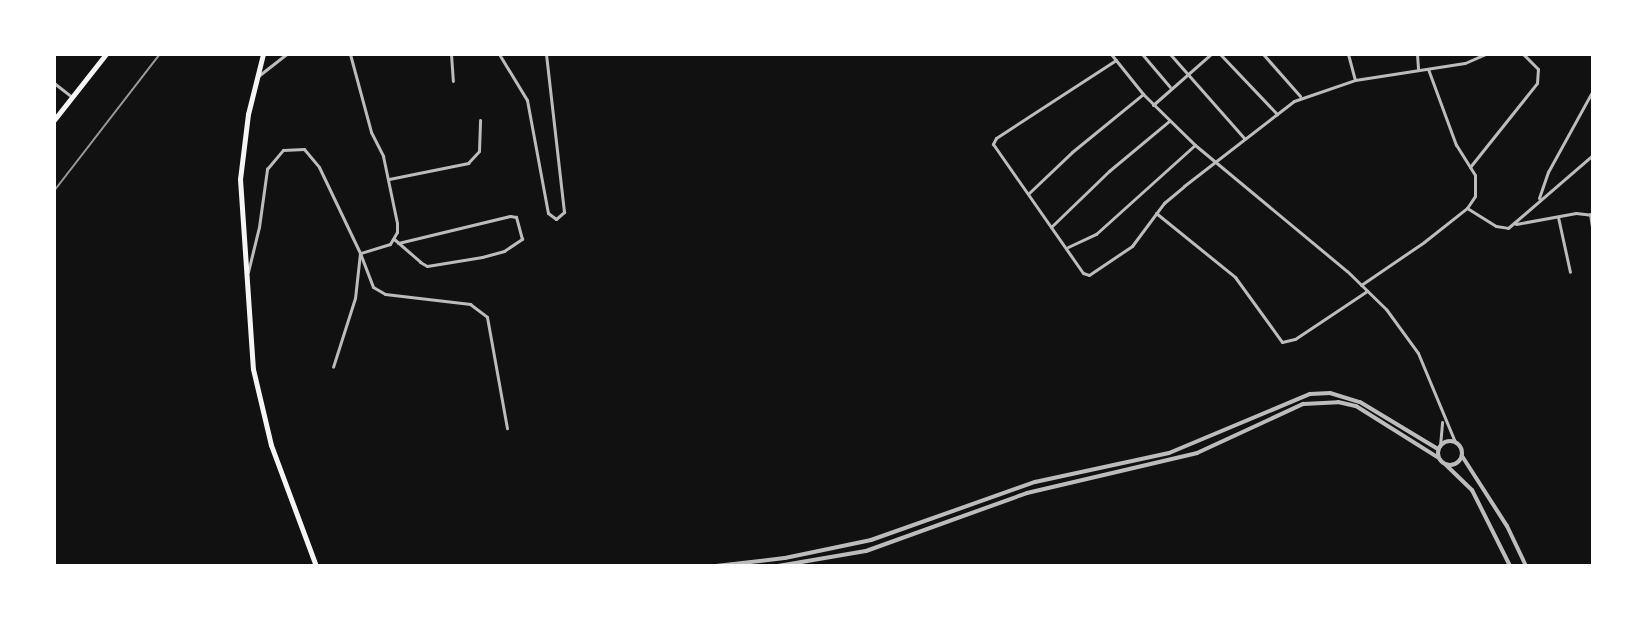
<!DOCTYPE html>
<html>
<head>
<meta charset="utf-8">
<style>
  body { margin:0 }
  #map { position:relative; width:1647px; height:620px; overflow:hidden; background:#111; font-family:Arial,sans-serif }
  div>[style] { position:absolute }
  .minor>* { height:3px; margin:-1.5px; padding:0 1.5px; transform-origin:1.5px; border-radius:1.5px; background:#bcbcbc }
  .tertiary>* { height:4px; margin:-2px; padding:0 2px; transform-origin:2px; border-radius:2px; background:#bcbcbc }
  .tertiary>.ring { margin:-2px; padding:0; box-sizing:content-box; background:none; border:4px solid #bcbcbc; border-radius:50% }
  .secondary>* { height:5px; margin:-2.5px; padding:0 2.5px; transform-origin:2.5px; border-radius:2.5px; background:#f5f5f5 }
  .primary>* { height:5px; margin:-2.5px; padding:0 2.5px; transform-origin:2.5px; border-radius:2.5px; background:#f5f5f5 }
  .rail>* { height:2px; margin:-1px; padding:0 1px; transform-origin:1px; border-radius:1px; background:#9a9a9a }
  span { translate:-50% -50%; white-space:nowrap; text-align:center; line-height:1.15; -webkit-text-stroke:8px #fff; paint-order:stroke }
  .frame { position:absolute; inset:0; border:56px solid #fff; pointer-events:none }
</style>
</head>
<body>
<div id="map">
  <div class="minor">
    <i style="left:350px;top:54px;width:81px;rotate:74.9deg"></i>
    <i style="left:371px;top:132px;width:27px;rotate:63deg"></i>
    <i style="left:383px;top:156px;width:68px;rotate:78.2deg"></i>
    <i style="left:397px;top:223px;width:9px;rotate:90deg"></i>
    <i style="left:397px;top:232px;width:14px;rotate:120deg"></i>
    <i style="left:390px;top:244px;width:31px;rotate:163deg"></i>
    <i style="left:360px;top:253px;width:36px;rotate:69deg"></i>
    <i style="left:373px;top:287px;width:14px;rotate:30deg"></i>
    <i style="left:385px;top:294px;width:86px;rotate:6.7deg"></i>
    <i style="left:470px;top:304px;width:21px;rotate:37deg"></i>
    <i style="left:487px;top:317px;width:113px;rotate:79.8deg"></i>
    <i style="left:451px;top:54px;width:27px;rotate:86deg"></i>
    <i style="left:499px;top:54px;width:54px;rotate:58.7deg"></i>
    <i style="left:527px;top:100px;width:115px;rotate:79.5deg"></i>
    <i style="left:548px;top:213px;width:10px;rotate:37deg"></i>
    <i style="left:556px;top:219px;width:11px;rotate:-41deg"></i>
    <i style="left:564px;top:212px;width:159px;rotate:-96.5deg"></i>
    <i style="left:1111px;top:54px;width:51px;rotate:51.3deg"></i>
    <i style="left:1143px;top:94px;width:73px;rotate:44.4deg"></i>
    <i style="left:1195px;top:145px;width:197px;rotate:39.7deg"></i>
    <i style="left:1347px;top:271px;width:54px;rotate:44.3deg"></i>
    <i style="left:1386px;top:309px;width:54px;rotate:54deg"></i>
    <i style="left:1418px;top:353px;width:96px;rotate:67.4deg"></i>
    <i style="left:1142px;top:54px;width:43px;rotate:49.7deg"></i>
    <i style="left:1170px;top:54px;width:112px;rotate:48.6deg"></i>
    <i style="left:1220px;top:54px;width:83px;rotate:46.5deg"></i>
    <i style="left:1263px;top:54px;width:56px;rotate:48.6deg"></i>
    <i style="left:1348px;top:54px;width:27px;rotate:75deg"></i>
    <i style="left:1417px;top:54px;width:16px;rotate:86deg"></i>
    <i style="left:1116px;top:60px;width:143px;rotate:147deg"></i>
    <i style="left:996px;top:138px;width:7px;rotate:117deg"></i>
    <i style="left:993px;top:144px;width:157px;rotate:55.1deg"></i>
    <i style="left:1083px;top:273px;width:6px;rotate:18deg"></i>
    <i style="left:1089px;top:275px;width:52px;rotate:-34deg"></i>
    <i style="left:1132px;top:246px;width:54px;rotate:-53.3deg"></i>
    <i style="left:1164px;top:203px;width:26px;rotate:-40deg"></i>
    <i style="left:1184px;top:186px;width:139px;rotate:-37.7deg"></i>
    <i style="left:1294px;top:101px;width:65px;rotate:-19deg"></i>
    <i style="left:1355px;top:80px;width:111px;rotate:-8.8deg"></i>
    <i style="left:1465px;top:63px;width:22px;rotate:-24deg"></i>
    <i style="left:257px;top:77px;width:37px;rotate:-38deg"></i>
    <i style="left:54px;top:83px;width:23px;rotate:38deg"></i>
    <i style="left:1153px;top:105px;width:77px;rotate:-41.3deg"></i>
    <i style="left:1470px;top:167px;width:107px;rotate:-51.4deg"></i>
    <i style="left:1537px;top:83px;width:14px;rotate:-86deg"></i>
    <i style="left:1538px;top:69px;width:21px;rotate:-135deg"></i>
    <i style="left:389px;top:179px;width:81px;rotate:-11.4deg"></i>
    <i style="left:468px;top:163px;width:16px;rotate:-47deg"></i>
    <i style="left:479px;top:151px;width:31px;rotate:-88deg"></i>
    <i style="left:1029px;top:193px;width:59px;rotate:-43.6deg"></i>
    <i style="left:1072px;top:152px;width:92px;rotate:-39.2deg"></i>
    <i style="left:1539px;top:198px;width:28px;rotate:-71deg"></i>
    <i style="left:1548px;top:172px;width:94px;rotate:-61.2deg"></i>
    <i style="left:1467px;top:208px;width:34px;rotate:32deg"></i>
    <i style="left:1496px;top:226px;width:12px;rotate:9deg"></i>
    <i style="left:1508px;top:228px;width:112px;rotate:-40.7deg"></i>
    <i style="left:1156px;top:213px;width:102px;rotate:39deg"></i>
    <i style="left:1235px;top:277px;width:80px;rotate:54.1deg"></i>
    <i style="left:1282px;top:342px;width:13px;rotate:-13deg"></i>
    <i style="left:1295px;top:339px;width:87px;rotate:-33.7deg"></i>
    <i style="left:1590px;top:214px;width:19px;rotate:81deg"></i>
    <i style="left:1558px;top:217px;width:56px;rotate:77.7deg"></i>
    <i style="left:1516px;top:224px;width:61px;rotate:-10.4deg"></i>
    <i style="left:1576px;top:213px;width:17px;rotate:7deg"></i>
    <i style="left:1051px;top:227px;width:81px;rotate:-44deg"></i>
    <i style="left:1109px;top:171px;width:78px;rotate:-39.8deg"></i>
    <i style="left:394px;top:239px;width:35px;rotate:41deg"></i>
    <i style="left:420px;top:262px;width:8px;rotate:30deg"></i>
    <i style="left:427px;top:266px;width:56px;rotate:-9.3deg"></i>
    <i style="left:482px;top:257px;width:23px;rotate:-15deg"></i>
    <i style="left:504px;top:251px;width:22px;rotate:-34deg"></i>
    <i style="left:522px;top:239px;width:23px;rotate:-105deg"></i>
    <i style="left:516px;top:217px;width:6px;rotate:-171deg"></i>
    <i style="left:510px;top:216px;width:115px;rotate:166.4deg"></i>
    <i style="left:1068px;top:247px;width:31px;rotate:-25deg"></i>
    <i style="left:1096px;top:234px;width:133px;rotate:-42deg"></i>
    <i style="left:248px;top:272px;width:46px;rotate:-76.3deg"></i>
    <i style="left:259px;top:227px;width:59px;rotate:-82.1deg"></i>
    <i style="left:267px;top:169px;width:25px;rotate:-50deg"></i>
    <i style="left:283px;top:150px;width:21px;rotate:-3deg"></i>
    <i style="left:304px;top:149px;width:23px;rotate:50deg"></i>
    <i style="left:319px;top:167px;width:95px;rotate:64.5deg"></i>
    <i style="left:360px;top:253px;width:45px;rotate:96.3deg"></i>
    <i style="left:355px;top:298px;width:72px;rotate:107.7deg"></i>
    <i style="left:1361px;top:285px;width:76px;rotate:-34.3deg"></i>
    <i style="left:1424px;top:242px;width:55px;rotate:-38.3deg"></i>
    <i style="left:1467px;top:208px;width:14px;rotate:-56deg"></i>
    <i style="left:1475px;top:196px;width:21px;rotate:-90deg"></i>
    <i style="left:1475px;top:175px;width:36px;rotate:-122deg"></i>
    <i style="left:1456px;top:145px;width:81px;rotate:-110.2deg"></i>
    <i style="left:1440px;top:446px;width:24px;rotate:-85deg"></i>
  </div>
  <div class="tertiary">
    <i class="ring" style="left:1438px;top:441px;width:20px;height:20px"></i>
    <i style="left:1462px;top:456px;width:83px;rotate:57.3deg"></i>
    <i style="left:1507px;top:526px;width:44px;rotate:64.6deg"></i>
    <i style="left:1446px;top:465px;width:36px;rotate:44deg"></i>
    <i style="left:1472px;top:490px;width:85px;rotate:63.4deg"></i>
    <i style="left:716px;top:566px;width:69px;rotate:-6.6deg"></i>
    <i style="left:785px;top:558px;width:88px;rotate:-11.8deg"></i>
    <i style="left:871px;top:540px;width:174px;rotate:-19.5deg"></i>
    <i style="left:1035px;top:482px;width:137px;rotate:-12.2deg"></i>
    <i style="left:1169px;top:453px;width:153px;rotate:-22.7deg"></i>
    <i style="left:1310px;top:394px;width:20px;rotate:-3deg"></i>
    <i style="left:1330px;top:393px;width:31px;rotate:17deg"></i>
    <i style="left:1360px;top:402px;width:91px;rotate:31.1deg"></i>
    <i style="left:778px;top:566px;width:89px;rotate:-9.7deg"></i>
    <i style="left:866px;top:551px;width:171px;rotate:-19.8deg"></i>
    <i style="left:1027px;top:493px;width:175px;rotate:-13.2deg"></i>
    <i style="left:1197px;top:453px;width:117px;rotate:-24.8deg"></i>
    <i style="left:1303px;top:404px;width:35px;rotate:-3deg"></i>
    <i style="left:1338px;top:402px;width:18px;rotate:13deg"></i>
    <i style="left:1356px;top:406px;width:98px;rotate:32.1deg"></i>
  </div>
  <div class="secondary">
    <i style="left:54px;top:120px;width:84px;rotate:-51.8deg"></i>
  </div>
  <div class="primary">
    <i style="left:263px;top:54px;width:62px;rotate:104deg"></i>
    <i style="left:248px;top:114px;width:65px;rotate:97deg"></i>
    <i style="left:240px;top:179px;width:190px;rotate:86.1deg"></i>
    <i style="left:253px;top:369px;width:78px;rotate:76.7deg"></i>
    <i style="left:271px;top:445px;width:129px;rotate:69.6deg"></i>
  </div>
  <div class="rail">
    <i style="left:54px;top:191px;width:173px;rotate:-52.3deg"></i>
  </div>
  <div class="frame"></div>
</div>
</body>
</html>
